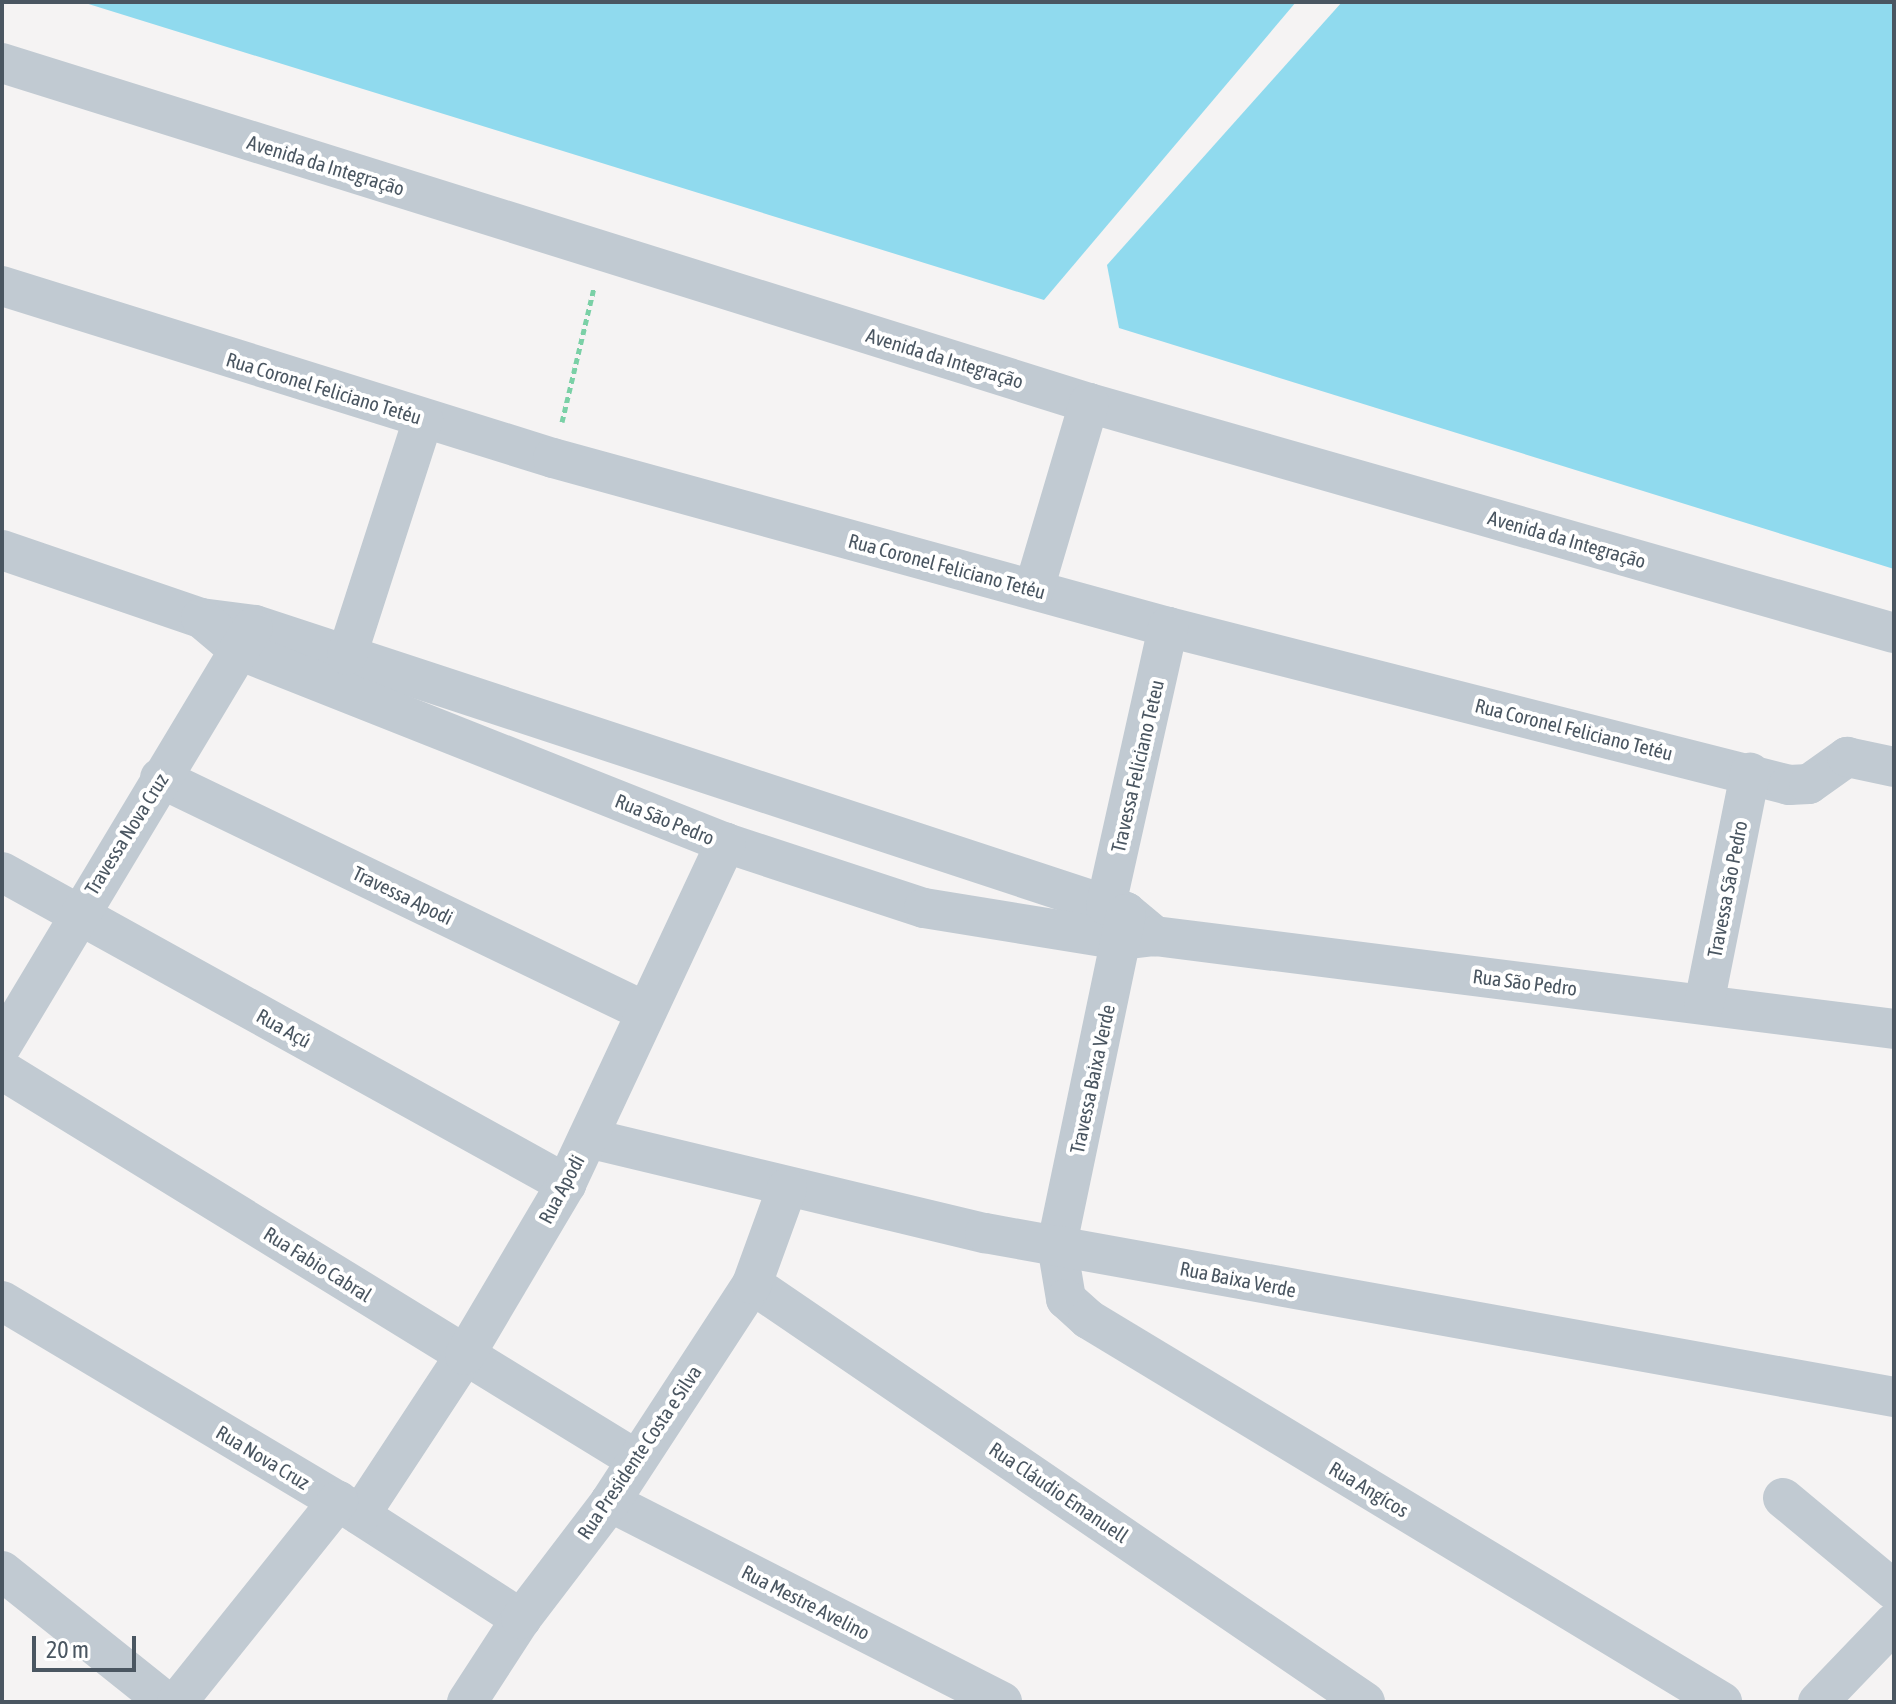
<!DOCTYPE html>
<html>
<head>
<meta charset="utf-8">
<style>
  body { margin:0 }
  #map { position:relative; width:1896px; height:1704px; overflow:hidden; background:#f5f3f3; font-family:"Asap Condensed",sans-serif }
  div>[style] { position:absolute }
  .water>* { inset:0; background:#90daee }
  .path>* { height:5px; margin-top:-2.5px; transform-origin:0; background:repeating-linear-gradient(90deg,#7ad0a6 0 6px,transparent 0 10px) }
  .minor>* { height:40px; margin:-20px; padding:0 20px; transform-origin:20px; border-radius:20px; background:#c1cad2 }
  span { translate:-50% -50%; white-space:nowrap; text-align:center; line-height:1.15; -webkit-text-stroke:8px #fff; paint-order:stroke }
  .street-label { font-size:20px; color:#4a5661 }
  .frame { position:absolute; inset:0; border:4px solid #4a5661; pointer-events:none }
  .scale { position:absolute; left:32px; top:1636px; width:104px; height:36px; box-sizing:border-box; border:4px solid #4a5661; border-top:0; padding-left:10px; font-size:24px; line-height:28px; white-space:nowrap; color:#4a5661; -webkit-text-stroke:6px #fff; paint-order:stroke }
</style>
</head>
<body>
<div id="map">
  <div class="water">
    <i style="clip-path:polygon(82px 2px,1296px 2px,1044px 300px)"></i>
    <i style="clip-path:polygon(1342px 2px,1894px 2px,1894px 569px,1119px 328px,1107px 265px)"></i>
  </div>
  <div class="path">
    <i style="left:562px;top:422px;width:138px;rotate:-76.6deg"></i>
  </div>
  <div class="minor">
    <i style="left:2px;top:63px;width:1139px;rotate:17.37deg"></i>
    <i style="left:1089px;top:403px;width:837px;rotate:15.95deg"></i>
    <i style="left:2px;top:286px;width:577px;rotate:17.34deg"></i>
    <i style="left:553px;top:458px;width:638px;rotate:15.37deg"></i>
    <i style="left:1168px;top:627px;width:641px;rotate:14.27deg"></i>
    <i style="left:1789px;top:785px;width:20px;rotate:-3deg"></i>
    <i style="left:1809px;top:784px;width:47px;rotate:-35.4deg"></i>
    <i style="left:1847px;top:757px;width:48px;rotate:12deg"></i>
    <i style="left:2px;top:550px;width:210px;rotate:18.9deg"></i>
    <i style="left:201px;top:618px;width:54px;rotate:7.4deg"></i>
    <i style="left:255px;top:625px;width:896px;rotate:18.21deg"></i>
    <i style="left:1106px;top:905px;width:21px;rotate:19deg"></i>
    <i style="left:1126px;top:912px;width:38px;rotate:40deg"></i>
    <i style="left:1034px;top:589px;width:194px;rotate:-73.5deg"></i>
    <i style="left:201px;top:618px;width:50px;rotate:40.1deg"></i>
    <i style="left:239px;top:650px;width:524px;rotate:21.62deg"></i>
    <i style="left:726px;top:843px;width:208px;rotate:18.2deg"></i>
    <i style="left:924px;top:908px;width:200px;rotate:9.2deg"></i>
    <i style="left:1121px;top:940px;width:34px;rotate:-7deg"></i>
    <i style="left:1155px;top:936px;width:745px;rotate:7.17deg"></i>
    <i style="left:347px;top:655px;width:248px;rotate:-72.1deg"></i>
    <i style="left:160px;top:778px;width:539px;rotate:25.71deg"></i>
    <i style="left:2px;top:872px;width:645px;rotate:28.95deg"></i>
    <i style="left:1106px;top:905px;width:285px;rotate:-77.4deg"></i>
    <i style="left:1126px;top:914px;width:338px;rotate:101.8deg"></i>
    <i style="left:1057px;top:1245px;width:55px;rotate:80.5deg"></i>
    <i style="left:1066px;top:1299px;width:30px;rotate:42deg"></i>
    <i style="left:1088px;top:1319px;width:741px;rotate:31.14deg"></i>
    <i style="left:1704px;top:1004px;width:236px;rotate:-78.7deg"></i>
    <i style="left:2px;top:1045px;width:487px;rotate:-59deg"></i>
    <i style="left:2px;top:1070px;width:743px;rotate:31.57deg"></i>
    <i style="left:588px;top:1138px;width:408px;rotate:13.5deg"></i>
    <i style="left:985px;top:1233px;width:924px;rotate:10.23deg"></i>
    <i style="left:752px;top:1284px;width:742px;rotate:34.29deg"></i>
    <i style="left:2px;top:1301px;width:391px;rotate:30.8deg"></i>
    <i style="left:338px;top:1501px;width:218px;rotate:32.8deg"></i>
    <i style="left:1783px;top:1498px;width:144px;rotate:39.7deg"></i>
    <i style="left:610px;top:1502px;width:440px;rotate:27deg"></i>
    <i style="left:360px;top:1515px;width:191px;rotate:-56.7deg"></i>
    <i style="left:465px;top:1355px;width:199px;rotate:-59.4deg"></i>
    <i style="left:566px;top:1184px;width:377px;rotate:-64.9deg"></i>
    <i style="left:2px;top:1571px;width:210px;rotate:38.6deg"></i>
    <i style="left:177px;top:1702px;width:258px;rotate:-51.3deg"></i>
    <i style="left:467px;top:1702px;width:99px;rotate:-57deg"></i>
    <i style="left:521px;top:1619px;width:147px;rotate:-52.7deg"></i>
    <i style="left:610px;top:1502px;width:260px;rotate:-56.9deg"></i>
    <i style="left:752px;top:1284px;width:102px;rotate:-70deg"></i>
    <i style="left:1818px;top:1702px;width:110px;rotate:-46.1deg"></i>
  </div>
  <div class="street-label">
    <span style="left:326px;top:165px;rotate:17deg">Avenida da Integração</span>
    <span style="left:945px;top:358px;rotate:17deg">Avenida da Integração</span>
    <span style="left:324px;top:388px;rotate:17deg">Rua Coronel Feliciano Tetéu</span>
    <span style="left:1567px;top:539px;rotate:16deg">Avenida da Integração</span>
    <span style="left:947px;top:566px;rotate:15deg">Rua Coronel Feliciano Tetéu</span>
    <span style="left:1574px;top:729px;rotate:14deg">Rua Coronel Feliciano Tetéu</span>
    <span style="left:1137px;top:766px;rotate:-77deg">Travessa Feliciano Teteu</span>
    <span style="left:665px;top:819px;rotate:22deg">Rua São Pedro</span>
    <span style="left:126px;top:834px;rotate:-58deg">Travessa Nova Cruz</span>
    <span style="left:1727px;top:889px;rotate:-79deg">Travessa São Pedro</span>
    <span style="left:403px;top:895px;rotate:26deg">Travessa Apodi</span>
    <span style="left:1525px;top:982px;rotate:7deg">Rua São Pedro</span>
    <span style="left:284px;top:1028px;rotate:29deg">Rua Açú</span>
    <span style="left:1092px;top:1079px;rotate:-78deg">Travessa Baixa Verde</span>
    <span style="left:561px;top:1189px;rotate:-62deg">Rua Apodi</span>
    <span style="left:318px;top:1264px;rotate:32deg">Rua Fabio Cabral</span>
    <span style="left:1238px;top:1279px;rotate:11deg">Rua Baixa Verde</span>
    <span style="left:639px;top:1452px;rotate:-56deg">Rua Presidente Costa e Silva</span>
    <span style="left:263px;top:1457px;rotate:31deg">Rua Nova Cruz</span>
    <span style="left:1369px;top:1489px;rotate:31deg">Rua Angícos</span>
    <span style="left:1059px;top:1492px;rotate:34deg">Rua Cláudio Emanuell</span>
    <span style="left:806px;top:1602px;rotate:27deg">Rua Mestre Avelino</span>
  </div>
  <div class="frame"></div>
  <div class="scale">20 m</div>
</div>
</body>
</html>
